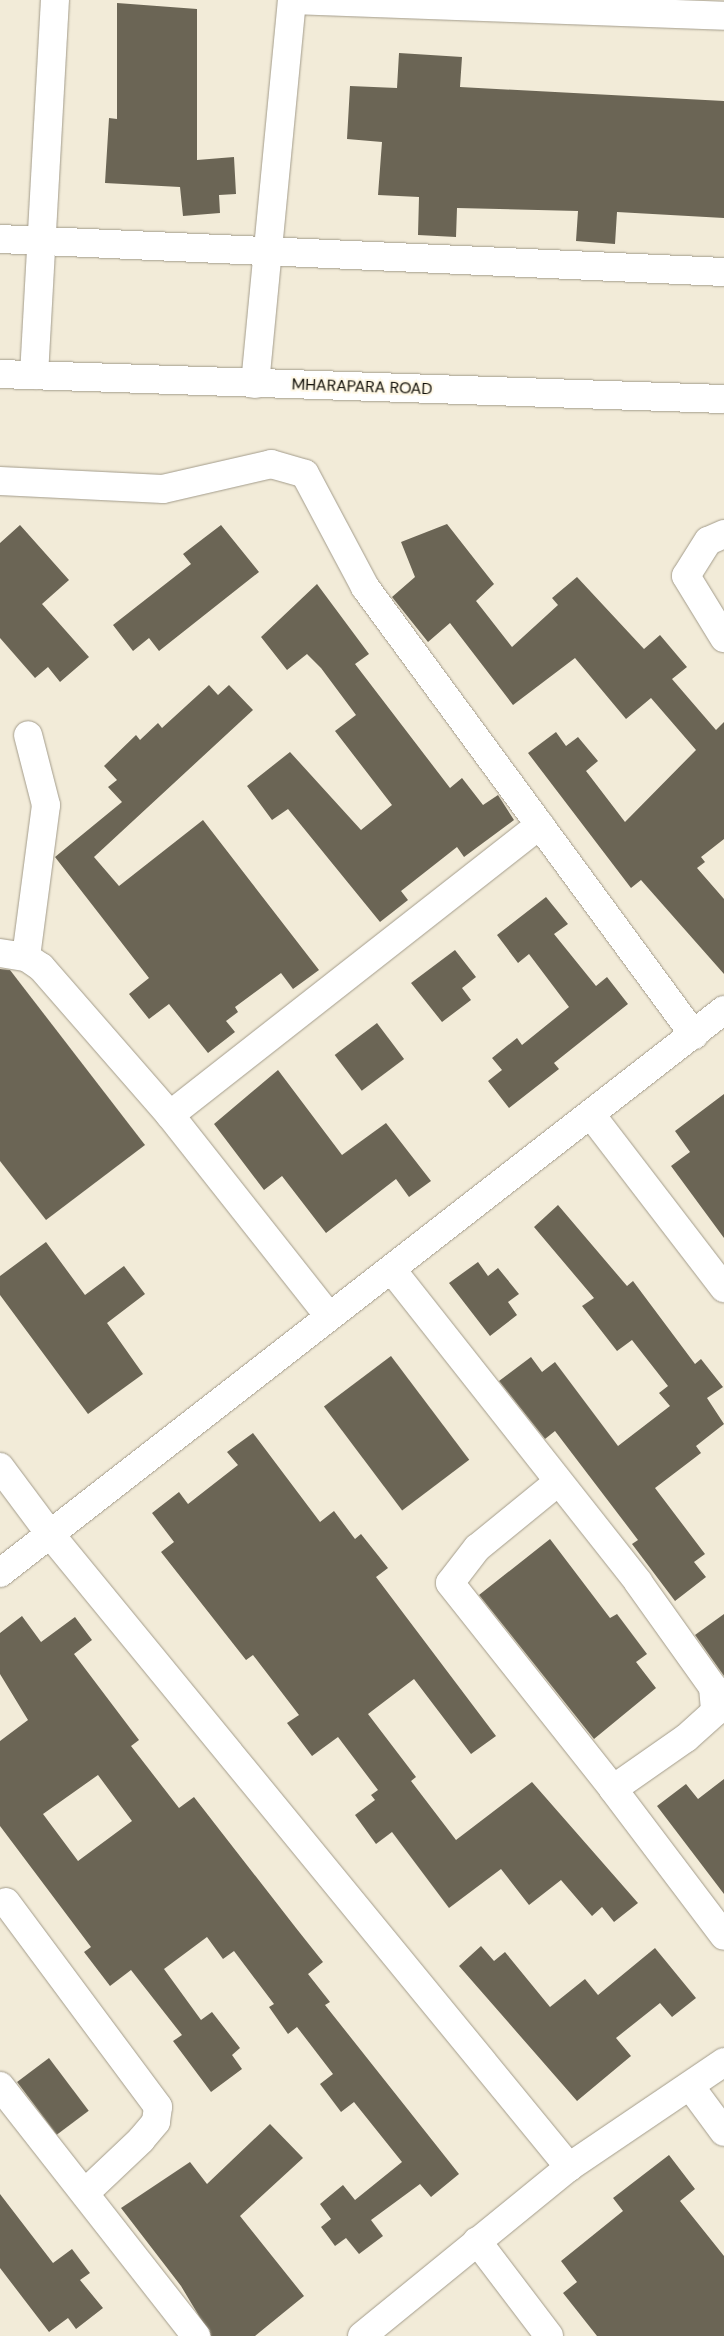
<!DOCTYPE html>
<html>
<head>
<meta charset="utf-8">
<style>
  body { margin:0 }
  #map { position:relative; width:724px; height:2336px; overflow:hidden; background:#f2ebd8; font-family:"DM Sans",sans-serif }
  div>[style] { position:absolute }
  .building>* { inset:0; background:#6b6555; transform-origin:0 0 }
  .roads { filter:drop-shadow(0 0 1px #a39c8b) drop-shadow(0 0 1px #a39c8b) }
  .minor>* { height:28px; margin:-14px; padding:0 14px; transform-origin:14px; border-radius:14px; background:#fff }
  .major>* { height:28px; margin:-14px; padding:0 14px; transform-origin:14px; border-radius:14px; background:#fff }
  span { translate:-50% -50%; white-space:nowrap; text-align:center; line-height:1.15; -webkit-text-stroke:4px #fff8e5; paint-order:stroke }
  .street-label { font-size:16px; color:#0e0c06 }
</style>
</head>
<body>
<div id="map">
  <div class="building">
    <i style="clip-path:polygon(117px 3px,197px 9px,197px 160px,234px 157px,236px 194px,219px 195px,220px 213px,183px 216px,180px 187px,105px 183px,109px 118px,117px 119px)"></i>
    <i style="clip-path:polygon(399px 53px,462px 57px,460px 87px,724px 101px,724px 218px,617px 212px,615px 244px,576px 241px,578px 211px,457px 208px,456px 237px,418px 235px,419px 197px,378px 195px,382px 142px,347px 139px,350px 86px,397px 88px)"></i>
    <i style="clip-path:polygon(447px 524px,494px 584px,476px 601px,512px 647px,558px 605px,552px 598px,577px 577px,644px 649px,660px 635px,687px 667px,672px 679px,716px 730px,724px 722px,724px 839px,701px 857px,705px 862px,697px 868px,724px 899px,724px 974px,641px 880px,631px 888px,528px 753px,556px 732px,566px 746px,578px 737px,598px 761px,586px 771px,625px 822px,696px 750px,651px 698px,626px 719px,575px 658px,513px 705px,450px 623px,428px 642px,392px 597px,415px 577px,401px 542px)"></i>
    <i style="clip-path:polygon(20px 525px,69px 580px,42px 604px,89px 657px,60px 682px,48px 667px,35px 678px,0 638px,0 543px)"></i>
    <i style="clip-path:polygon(221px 525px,259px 572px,159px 651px,149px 638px,133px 651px,113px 625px,191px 564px,183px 554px)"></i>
    <i style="clip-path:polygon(317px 584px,369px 654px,355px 664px,450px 788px,462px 778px,483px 805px,498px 795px,514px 820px,464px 857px,457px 847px,401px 891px,408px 900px,380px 922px,288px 809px,272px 820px,247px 786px,290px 752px,361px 830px,392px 805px,335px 731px,356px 715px,321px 668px,307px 654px,287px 670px,261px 637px)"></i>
    <i style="clip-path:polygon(209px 685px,218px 695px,229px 685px,253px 710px,94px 857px,119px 886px,203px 820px,319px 970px,293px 989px,281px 973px,235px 1007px,238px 1012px,226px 1021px,235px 1032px,208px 1053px,169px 1004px,149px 1019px,129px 994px,149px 978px,55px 857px,122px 802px,108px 787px,117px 780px,104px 766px,136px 735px,140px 740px,158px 723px,162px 728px)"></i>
    <i style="clip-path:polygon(546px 897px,568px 924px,554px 934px,596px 986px,607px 977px,628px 1004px,554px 1063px,559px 1069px,509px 1108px,488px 1081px,502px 1070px,492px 1058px,517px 1038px,522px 1045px,569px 1007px,529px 954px,518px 963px,497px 935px)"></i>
    <i style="clip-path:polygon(455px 950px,476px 977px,462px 988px,471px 1000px,442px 1022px,411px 983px)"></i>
    <i style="clip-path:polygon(0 969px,10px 970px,145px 1145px,46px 1220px,0 1161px)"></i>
    <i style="left:377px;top:1023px;width:45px;height:53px;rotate:53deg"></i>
    <i style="clip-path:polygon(278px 1070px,342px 1155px,386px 1123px,431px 1181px,409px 1197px,396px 1179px,326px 1233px,282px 1176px,264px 1190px,214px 1124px)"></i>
    <i style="clip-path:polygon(724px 1094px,724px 1238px,671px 1166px,690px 1152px,675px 1131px)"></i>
    <i style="clip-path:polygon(558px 1205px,627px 1286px,633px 1281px,695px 1364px,701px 1359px,723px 1387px,707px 1398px,724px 1424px,696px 1446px,701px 1453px,655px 1488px,705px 1554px,694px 1562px,706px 1577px,675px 1601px,632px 1544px,638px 1540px,555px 1431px,545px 1439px,499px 1381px,531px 1357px,542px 1372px,555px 1362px,618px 1446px,670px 1406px,659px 1393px,668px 1386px,632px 1340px,617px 1351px,582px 1306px,594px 1298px,534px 1227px)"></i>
    <i style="clip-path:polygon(46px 1242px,85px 1295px,124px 1266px,145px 1294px,107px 1323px,143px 1374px,88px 1414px,0 1295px,0 1276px)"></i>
    <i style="clip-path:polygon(478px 1262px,488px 1276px,498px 1268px,519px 1294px,508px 1302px,517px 1315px,490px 1336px,449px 1283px)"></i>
    <i style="left:391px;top:1356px;width:130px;height:84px;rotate:53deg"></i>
    <i style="clip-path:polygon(253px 1433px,320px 1522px,334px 1511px,355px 1539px,361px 1534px,388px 1568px,376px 1577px,496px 1736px,471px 1754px,414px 1679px,368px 1714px,416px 1777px,411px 1781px,456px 1840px,532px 1782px,638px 1903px,614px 1922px,602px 1907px,592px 1916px,561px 1880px,529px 1905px,501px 1869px,449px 1908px,392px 1832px,376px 1844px,355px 1815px,375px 1800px,371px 1795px,378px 1790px,338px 1737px,312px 1756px,287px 1723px,299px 1715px,253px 1655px,246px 1660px,161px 1552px,174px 1542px,152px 1513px,179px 1492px,188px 1504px,238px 1465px,227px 1452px)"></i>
    <i style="clip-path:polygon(550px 1539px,610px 1618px,617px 1614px,647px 1654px,636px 1662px,656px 1688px,594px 1739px,479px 1595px)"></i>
    <i style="clip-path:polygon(724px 1614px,724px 1676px,695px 1635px)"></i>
    <i style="clip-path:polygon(evenodd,22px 1616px,41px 1642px,75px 1617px,92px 1640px,74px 1654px,139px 1740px,131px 1746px,179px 1808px,194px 1797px,296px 1928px,323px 1962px,308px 1974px,330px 2002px,325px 2005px,459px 2174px,431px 2197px,420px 2184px,371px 2220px,383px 2236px,359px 2254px,346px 2238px,335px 2246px,321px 2227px,331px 2219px,320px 2204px,343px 2185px,355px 2200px,402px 2162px,354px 2102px,341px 2112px,320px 2084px,333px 2074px,297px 2027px,288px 2034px,269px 2007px,274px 2004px,234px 1951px,223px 1959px,207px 1937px,164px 1969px,201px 2020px,212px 2012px,240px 2048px,232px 2055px,242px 2069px,211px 2092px,173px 2041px,182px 2035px,131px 1970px,110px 1986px,84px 1952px,91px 1947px,0 1826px,0 1741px,28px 1720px,0 1674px,0 1633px,22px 1616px,98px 1775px,132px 1821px,78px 1861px,43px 1814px,98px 1775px)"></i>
    <i style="clip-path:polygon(724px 1779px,724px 1894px,657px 1806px,686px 1784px,698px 1799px)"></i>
    <i style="clip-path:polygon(481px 1946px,494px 1961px,505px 1952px,550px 2007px,585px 1979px,598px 1995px,655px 1948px,696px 1998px,672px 2017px,660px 2003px,616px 2038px,631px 2056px,577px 2101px,459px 1966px)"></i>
    <i style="left:49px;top:2058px;width:66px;height:40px;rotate:53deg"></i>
    <i style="clip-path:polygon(270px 2124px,303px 2158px,240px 2216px,304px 2296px,255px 2336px,211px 2336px,181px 2286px,121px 2208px,190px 2162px,207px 2184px)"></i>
    <i style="clip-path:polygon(669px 2155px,695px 2189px,680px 2201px,724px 2256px,724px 2336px,597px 2336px,563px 2293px,577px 2282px,561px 2261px,623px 2211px,613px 2198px)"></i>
    <i style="clip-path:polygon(0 2194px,53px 2263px,72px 2249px,90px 2273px,80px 2280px,103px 2308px,76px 2329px,68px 2318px,49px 2332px,0 2268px)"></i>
  </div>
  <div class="roads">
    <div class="minor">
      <i style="left:292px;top:0;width:432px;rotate:2.1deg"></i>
      <i style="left:0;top:239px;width:725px;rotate:2.61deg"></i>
      <i style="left:34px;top:375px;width:376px;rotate:-86.8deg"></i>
      <i style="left:255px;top:384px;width:386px;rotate:-84.5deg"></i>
      <i style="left:0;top:481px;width:163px;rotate:2.8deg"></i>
      <i style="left:163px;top:489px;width:111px;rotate:-13deg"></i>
      <i style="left:271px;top:464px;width:35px;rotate:16deg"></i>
      <i style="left:305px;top:474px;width:128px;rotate:62deg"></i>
      <i style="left:365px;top:587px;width:556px;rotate:53.71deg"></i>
      <i style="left:724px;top:534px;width:17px;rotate:156deg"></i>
      <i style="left:708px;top:541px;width:41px;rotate:122.2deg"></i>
      <i style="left:686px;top:576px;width:73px;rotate:58.5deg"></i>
      <i style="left:0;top:953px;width:26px;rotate:9deg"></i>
      <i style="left:26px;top:957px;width:18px;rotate:34deg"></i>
      <i style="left:41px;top:967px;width:196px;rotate:48.9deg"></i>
      <i style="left:170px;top:1115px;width:256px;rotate:51.7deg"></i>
      <i style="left:26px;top:957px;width:153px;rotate:-82.5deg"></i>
      <i style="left:46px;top:805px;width:72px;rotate:-104.4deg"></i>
      <i style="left:170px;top:1115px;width:470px;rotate:-38.1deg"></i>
      <i style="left:592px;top:1116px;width:217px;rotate:52.5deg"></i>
      <i style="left:392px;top:1270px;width:397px;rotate:51.7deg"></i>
      <i style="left:638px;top:1582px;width:129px;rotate:54.5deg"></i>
      <i style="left:713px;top:1687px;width:25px;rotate:85deg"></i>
      <i style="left:715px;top:1712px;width:39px;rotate:138deg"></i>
      <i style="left:686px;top:1738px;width:89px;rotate:145.1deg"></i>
      <i style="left:613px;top:1789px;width:184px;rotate:52.9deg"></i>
      <i style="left:0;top:1467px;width:84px;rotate:53.3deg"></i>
      <i style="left:50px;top:1534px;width:819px;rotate:50.65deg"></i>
      <i style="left:558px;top:1482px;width:104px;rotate:140.8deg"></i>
      <i style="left:477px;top:1548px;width:44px;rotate:127.6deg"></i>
      <i style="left:450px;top:1583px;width:263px;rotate:51.6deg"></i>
      <i style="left:0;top:1573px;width:917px;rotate:-37.87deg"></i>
      <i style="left:6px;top:1902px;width:255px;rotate:53.4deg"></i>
      <i style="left:158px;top:2107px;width:15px;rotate:98deg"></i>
      <i style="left:156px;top:2122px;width:23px;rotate:130deg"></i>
      <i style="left:141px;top:2140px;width:76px;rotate:136.6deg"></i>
      <i style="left:0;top:2086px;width:318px;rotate:51.9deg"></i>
      <i style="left:690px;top:2086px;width:57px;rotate:53.5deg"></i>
      <i style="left:477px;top:2241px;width:119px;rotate:52.8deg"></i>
      <i style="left:362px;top:2336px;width:267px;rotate:-39.2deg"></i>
      <i style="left:569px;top:2167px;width:187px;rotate:-34.1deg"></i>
    </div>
    <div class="major">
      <i style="left:0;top:374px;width:724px;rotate:1.98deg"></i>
    </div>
  </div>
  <div class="street-label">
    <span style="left:362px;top:387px;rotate:2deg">MHARAPARA ROAD</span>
  </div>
</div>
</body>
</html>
